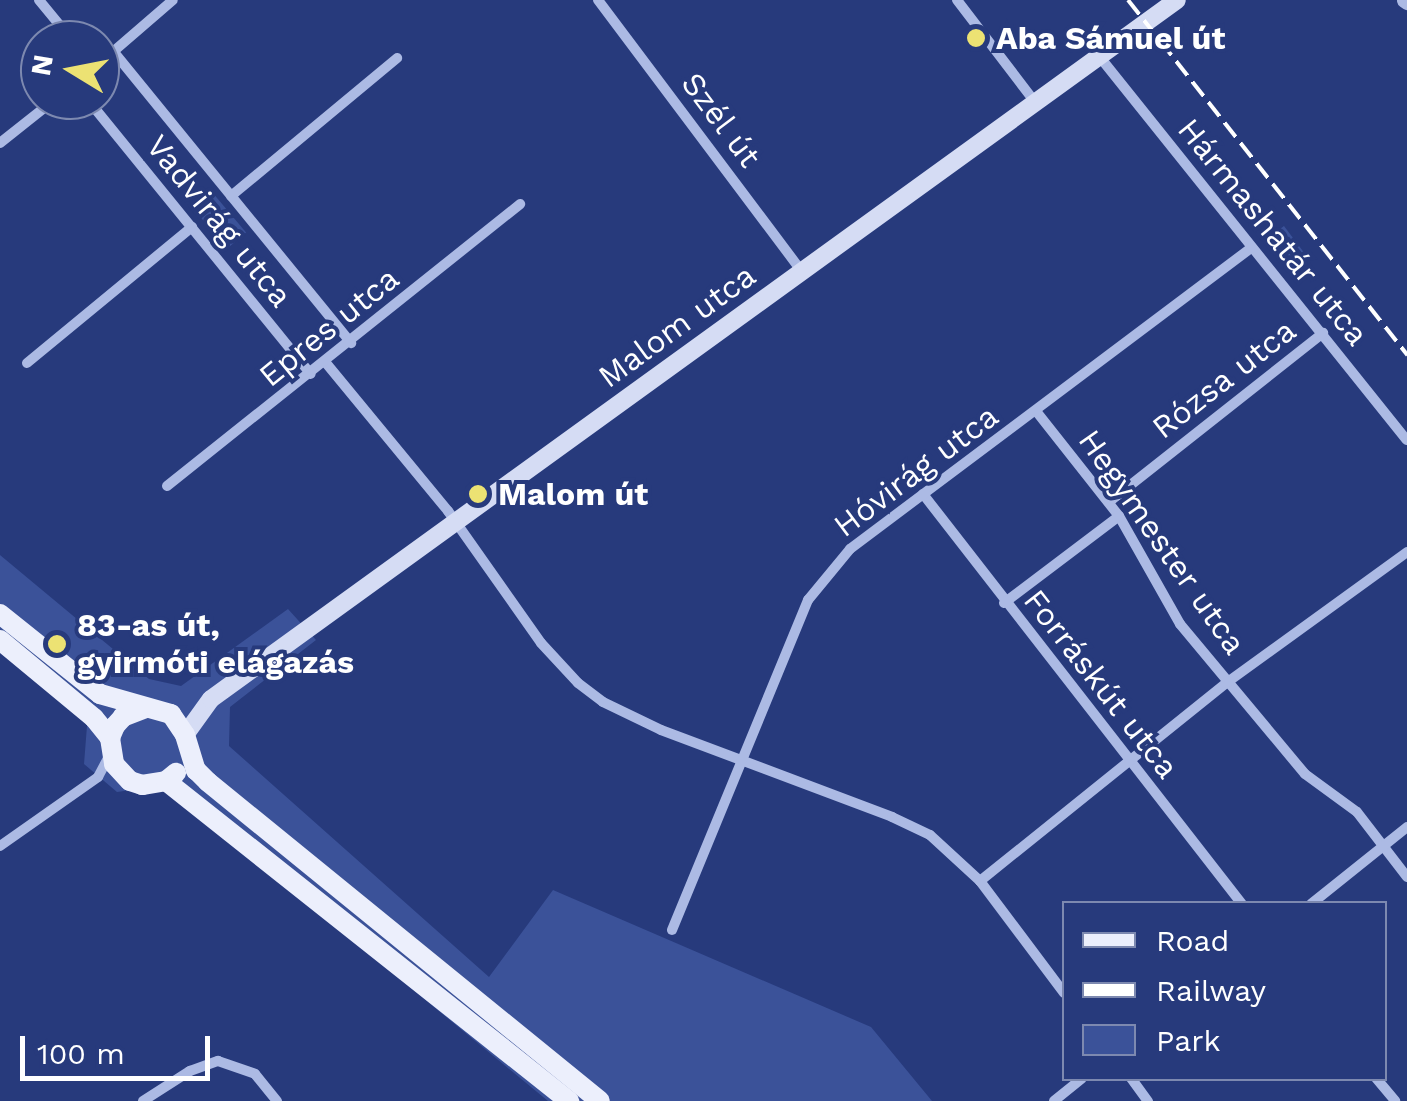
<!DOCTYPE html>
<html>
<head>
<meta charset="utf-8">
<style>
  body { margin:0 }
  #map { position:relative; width:1407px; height:1101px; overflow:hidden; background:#273a7c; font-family:"Work Sans",sans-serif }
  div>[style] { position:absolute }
  .green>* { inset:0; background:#3b5299; transform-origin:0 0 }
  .minor>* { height:10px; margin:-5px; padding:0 5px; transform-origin:5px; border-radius:5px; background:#acbae4 }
  .tertiary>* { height:15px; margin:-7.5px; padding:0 7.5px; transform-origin:7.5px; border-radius:7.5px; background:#acbae4 }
  .secondary>* { height:18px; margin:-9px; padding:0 9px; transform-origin:9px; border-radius:9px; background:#d5dcf4 }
  .primary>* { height:20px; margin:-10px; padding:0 10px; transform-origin:10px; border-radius:10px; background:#eceffc }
  .rail>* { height:4px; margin-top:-2px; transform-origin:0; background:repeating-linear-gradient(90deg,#fff 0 18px,transparent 0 26px) }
  .dots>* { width:28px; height:28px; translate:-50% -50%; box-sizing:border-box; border:5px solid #273a7c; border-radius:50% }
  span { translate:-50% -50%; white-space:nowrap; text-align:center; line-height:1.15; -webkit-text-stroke:8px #273a7c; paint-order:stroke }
  .poi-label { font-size:32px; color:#fff; font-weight:700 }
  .left { translate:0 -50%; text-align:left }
  .street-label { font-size:32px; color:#fff }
  .legend { position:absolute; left:1062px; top:901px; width:325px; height:180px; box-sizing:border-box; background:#273a7c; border:2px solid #7d89b0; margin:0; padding:12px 18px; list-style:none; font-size:30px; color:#fff }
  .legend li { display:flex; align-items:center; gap:20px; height:50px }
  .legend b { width:50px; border:2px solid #7d89b0 }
  .north { position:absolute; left:20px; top:20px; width:100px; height:100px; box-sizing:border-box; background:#273a7c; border:2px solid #7d89b0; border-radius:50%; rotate:280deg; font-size:28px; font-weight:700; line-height:40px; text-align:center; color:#fff }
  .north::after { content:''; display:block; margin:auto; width:35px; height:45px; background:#ece273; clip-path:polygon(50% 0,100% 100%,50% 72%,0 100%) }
  .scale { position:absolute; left:20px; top:1036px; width:190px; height:45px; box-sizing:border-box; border:5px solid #fff; border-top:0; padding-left:12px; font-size:30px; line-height:35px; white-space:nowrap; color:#fff; -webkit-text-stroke:8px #273a7c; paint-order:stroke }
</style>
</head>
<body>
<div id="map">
  <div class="green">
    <i style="left:212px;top:192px;width:53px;height:25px;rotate:50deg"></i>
    <i style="left:1284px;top:226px;width:38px;height:18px;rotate:53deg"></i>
    <i style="clip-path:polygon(0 555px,149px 679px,181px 686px,288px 609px,316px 640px,230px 707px,229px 746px,489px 977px,553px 890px,871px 1027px,932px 1101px,548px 1101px,165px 785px,117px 792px,84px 764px,88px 713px,0 646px)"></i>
  </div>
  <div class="minor">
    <i style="left:39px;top:0;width:52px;rotate:50.5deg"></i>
    <i style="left:598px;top:0;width:340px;rotate:53.1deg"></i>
    <i style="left:957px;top:0;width:128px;rotate:52.6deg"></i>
    <i style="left:113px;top:51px;width:377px;rotate:50.8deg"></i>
    <i style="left:1099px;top:56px;width:492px;rotate:51.3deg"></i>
    <i style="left:100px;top:63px;width:96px;rotate:-40.8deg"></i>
    <i style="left:88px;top:100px;width:353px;rotate:50.9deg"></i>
    <i style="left:0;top:143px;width:69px;rotate:-38.5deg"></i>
    <i style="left:231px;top:196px;width:216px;rotate:-39.7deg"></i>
    <i style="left:27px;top:363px;width:214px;rotate:-39.5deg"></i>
    <i style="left:326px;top:363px;width:192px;rotate:50.5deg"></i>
    <i style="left:448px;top:511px;width:161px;rotate:54.8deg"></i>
    <i style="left:541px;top:643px;width:54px;rotate:47.2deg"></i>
    <i style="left:578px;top:683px;width:31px;rotate:37deg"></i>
    <i style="left:603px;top:702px;width:64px;rotate:25.8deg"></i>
    <i style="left:661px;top:730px;width:247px;rotate:20.6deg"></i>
    <i style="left:892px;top:817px;width:42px;rotate:25.3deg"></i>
    <i style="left:930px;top:835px;width:68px;rotate:42.6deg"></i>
    <i style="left:980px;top:881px;width:140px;rotate:53.1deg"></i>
    <i style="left:1036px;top:411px;width:134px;rotate:51.7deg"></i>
    <i style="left:1119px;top:516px;width:124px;rotate:60.5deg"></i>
    <i style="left:1180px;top:624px;width:195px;rotate:50.2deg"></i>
    <i style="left:1305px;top:774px;width:64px;rotate:36.2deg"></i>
    <i style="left:1357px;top:812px;width:82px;rotate:52.4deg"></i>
    <i style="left:167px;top:486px;width:452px;rotate:-38.6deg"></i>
    <i style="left:923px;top:494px;width:519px;rotate:52.12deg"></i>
    <i style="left:1109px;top:502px;width:273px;rotate:-38.3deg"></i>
    <i style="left:1004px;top:603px;width:144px;rotate:-37.1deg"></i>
    <i style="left:0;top:846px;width:120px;rotate:-35.1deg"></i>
    <i style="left:98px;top:777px;width:26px;rotate:-62deg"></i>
    <i style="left:980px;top:881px;width:319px;rotate:-38.8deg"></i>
    <i style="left:1229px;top:681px;width:220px;rotate:-35.9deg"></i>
    <i style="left:1311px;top:904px;width:123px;rotate:-38.7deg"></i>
    <i style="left:672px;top:930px;width:357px;rotate:-67.6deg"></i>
    <i style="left:808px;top:600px;width:66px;rotate:-50.5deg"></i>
    <i style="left:850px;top:549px;width:501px;rotate:-36.89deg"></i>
    <i style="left:1131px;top:1078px;width:29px;rotate:54deg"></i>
    <i style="left:1376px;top:1078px;width:30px;rotate:50deg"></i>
    <i style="left:143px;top:1101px;width:56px;rotate:-32.6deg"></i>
    <i style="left:190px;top:1071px;width:30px;rotate:-20deg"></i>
    <i style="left:218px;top:1061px;width:39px;rotate:19deg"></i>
    <i style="left:255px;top:1074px;width:35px;rotate:51deg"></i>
    <i style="left:1054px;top:1101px;width:36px;rotate:-39deg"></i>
  </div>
  <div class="tertiary">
    <i style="left:1404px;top:0;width:4px;rotate:34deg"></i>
  </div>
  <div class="secondary">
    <i style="left:185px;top:735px;width:44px;rotate:-54.2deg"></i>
    <i style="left:211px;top:699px;width:1192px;rotate:-35.89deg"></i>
  </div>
  <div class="primary">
    <i style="left:0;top:614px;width:128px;rotate:38.7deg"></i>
    <i style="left:100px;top:694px;width:74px;rotate:15.7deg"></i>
    <i style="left:171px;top:714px;width:25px;rotate:56deg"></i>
    <i style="left:185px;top:735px;width:37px;rotate:73deg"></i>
    <i style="left:196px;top:770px;width:17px;rotate:45deg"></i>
    <i style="left:208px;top:782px;width:505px;rotate:39.14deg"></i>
    <i style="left:0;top:640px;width:122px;rotate:39.7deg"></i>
    <i style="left:94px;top:718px;width:26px;rotate:51deg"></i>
    <i style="left:146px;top:708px;width:25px;rotate:159deg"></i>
    <i style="left:123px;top:717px;width:12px;rotate:132deg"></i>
    <i style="left:115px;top:726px;width:13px;rotate:113deg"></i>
    <i style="left:110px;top:738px;width:26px;rotate:81deg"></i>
    <i style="left:114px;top:764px;width:23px;rotate:47deg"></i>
    <i style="left:130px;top:781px;width:13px;rotate:18deg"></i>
    <i style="left:142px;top:785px;width:24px;rotate:-9deg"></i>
    <i style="left:166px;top:781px;width:13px;rotate:-39deg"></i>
    <i style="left:166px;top:781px;width:515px;rotate:38.45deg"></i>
  </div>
  <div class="rail">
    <i style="left:1128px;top:0;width:452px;rotate:51.8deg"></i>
  </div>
  <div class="dots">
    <i style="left:976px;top:38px;background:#ece273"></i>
    <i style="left:478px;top:494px;background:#ece273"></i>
    <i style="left:57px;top:644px;background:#ece273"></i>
  </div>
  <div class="poi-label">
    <span class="left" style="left:996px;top:38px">Aba Sámuel út</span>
    <span class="left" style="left:498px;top:494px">Malom út</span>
    <span class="left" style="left:77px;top:644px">83-as út,<br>gyirmóti elágazás</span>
  </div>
  <div class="street-label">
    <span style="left:721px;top:120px;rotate:53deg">Szél út</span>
    <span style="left:219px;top:221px;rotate:51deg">Vadvirág utca</span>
    <span style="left:1273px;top:232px;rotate:51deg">Hármashatár utca</span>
    <span style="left:677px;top:326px;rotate:-36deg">Malom utca</span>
    <span style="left:329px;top:327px;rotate:-39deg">Epres utca</span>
    <span style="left:1224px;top:379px;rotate:-38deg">Rózsa utca</span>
    <span style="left:916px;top:471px;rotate:-37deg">Hóvirág utca</span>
    <span style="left:1162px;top:542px;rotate:55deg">Hegymester utca</span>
    <span style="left:1101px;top:684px;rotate:52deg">Forráskút utca</span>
  </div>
  <ul class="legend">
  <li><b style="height:12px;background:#eceffc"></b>Road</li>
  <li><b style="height:12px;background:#fff"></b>Railway</li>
  <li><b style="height:28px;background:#3b5299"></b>Park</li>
  </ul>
  <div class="north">N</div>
  <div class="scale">100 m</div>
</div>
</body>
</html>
